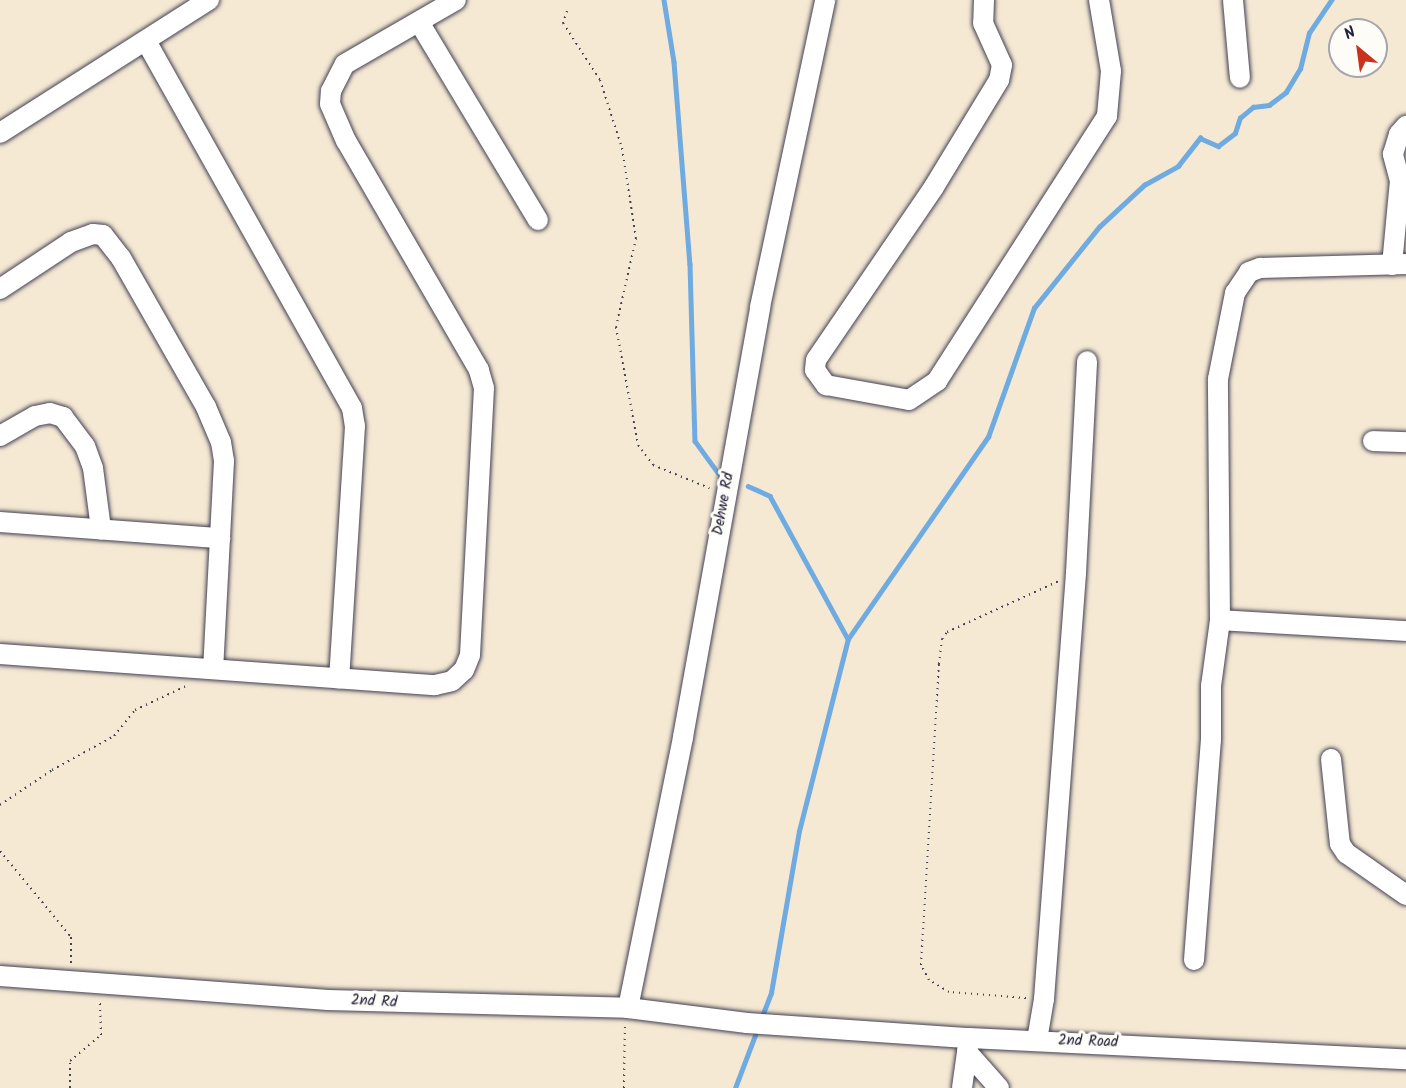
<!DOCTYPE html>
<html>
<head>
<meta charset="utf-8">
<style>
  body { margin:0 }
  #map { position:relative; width:1406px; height:1088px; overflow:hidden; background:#f5e9d4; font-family:Kalam,sans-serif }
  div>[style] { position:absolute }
  .stream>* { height:4.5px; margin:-2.25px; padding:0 2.25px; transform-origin:2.25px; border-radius:2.25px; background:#6fabe0 }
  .path>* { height:2px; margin-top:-1px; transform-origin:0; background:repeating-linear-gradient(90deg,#424052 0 1.5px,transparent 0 6px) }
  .roads { filter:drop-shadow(0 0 2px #424052) drop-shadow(0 0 2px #424052) }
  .minor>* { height:20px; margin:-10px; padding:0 10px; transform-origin:10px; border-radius:10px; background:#fff }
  span { translate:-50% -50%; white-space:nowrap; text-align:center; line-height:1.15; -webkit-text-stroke:6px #fdfcf7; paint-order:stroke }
  .street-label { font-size:15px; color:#22223b }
  .north { position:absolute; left:1328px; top:18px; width:60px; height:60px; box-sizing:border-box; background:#fdfcf7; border:2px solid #a5a5ac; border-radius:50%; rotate:331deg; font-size:16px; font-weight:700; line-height:24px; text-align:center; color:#22223b }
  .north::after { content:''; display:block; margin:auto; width:21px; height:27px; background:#c8321e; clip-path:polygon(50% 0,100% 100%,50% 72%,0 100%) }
</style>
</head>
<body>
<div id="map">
  <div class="stream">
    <i style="left:664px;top:0;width:63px;rotate:80.8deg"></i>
    <i style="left:674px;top:62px;width:203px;rotate:85.5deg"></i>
    <i style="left:690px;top:264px;width:177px;rotate:88.4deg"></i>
    <i style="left:695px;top:441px;width:39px;rotate:54deg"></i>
    <i style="left:748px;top:486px;width:24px;rotate:24deg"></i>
    <i style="left:770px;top:496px;width:163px;rotate:61.4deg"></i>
    <i style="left:761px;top:1019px;width:28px;rotate:-69deg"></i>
    <i style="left:771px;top:993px;width:164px;rotate:-80.2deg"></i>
    <i style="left:799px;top:831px;width:198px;rotate:-75.7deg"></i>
    <i style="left:848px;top:639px;width:246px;rotate:-55.3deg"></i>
    <i style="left:988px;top:437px;width:137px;rotate:-70.4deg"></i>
    <i style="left:1034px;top:308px;width:104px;rotate:-51.3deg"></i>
    <i style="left:1099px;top:227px;width:62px;rotate:-43deg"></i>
    <i style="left:1144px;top:185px;width:39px;rotate:-29deg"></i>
    <i style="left:1178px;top:166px;width:36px;rotate:-52deg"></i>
    <i style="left:1200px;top:138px;width:20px;rotate:24deg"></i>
    <i style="left:1218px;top:146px;width:21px;rotate:-37deg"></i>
    <i style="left:1235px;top:133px;width:16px;rotate:-72deg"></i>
    <i style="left:1240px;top:118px;width:17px;rotate:-40deg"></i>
    <i style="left:1253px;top:107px;width:16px;rotate:-7deg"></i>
    <i style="left:1269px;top:105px;width:21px;rotate:-37deg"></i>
    <i style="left:1286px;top:92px;width:27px;rotate:-59deg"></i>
    <i style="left:1300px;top:69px;width:37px;rotate:-76deg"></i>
    <i style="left:1309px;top:33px;width:40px;rotate:-56deg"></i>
    <i style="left:735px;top:1088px;width:62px;rotate:-69.2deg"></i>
  </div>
  <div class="path">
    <i style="left:567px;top:11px;width:13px;rotate:108deg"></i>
    <i style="left:563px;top:23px;width:68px;rotate:57deg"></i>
    <i style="left:600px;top:80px;width:71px;rotate:72.1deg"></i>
    <i style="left:622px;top:148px;width:91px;rotate:81.2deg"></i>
    <i style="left:636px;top:238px;width:91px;rotate:102.7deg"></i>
    <i style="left:616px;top:327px;width:120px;rotate:79.4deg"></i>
    <i style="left:638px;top:445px;width:25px;rotate:53deg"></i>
    <i style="left:653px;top:465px;width:61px;rotate:22.3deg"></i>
    <i style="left:0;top:805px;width:63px;rotate:-33.9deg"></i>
    <i style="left:52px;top:770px;width:71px;rotate:-28.7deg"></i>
    <i style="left:114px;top:736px;width:33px;rotate:-51deg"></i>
    <i style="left:135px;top:710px;width:59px;rotate:-25.3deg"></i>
    <i style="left:0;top:851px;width:112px;rotate:50.5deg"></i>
    <i style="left:71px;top:937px;width:28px;rotate:90deg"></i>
    <i style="left:1026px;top:998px;width:77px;rotate:-175.5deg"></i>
    <i style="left:949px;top:992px;width:23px;rotate:-149deg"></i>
    <i style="left:929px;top:980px;width:17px;rotate:-118deg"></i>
    <i style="left:921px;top:965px;width:302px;rotate:-86.6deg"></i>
    <i style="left:939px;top:664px;width:25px;rotate:-83deg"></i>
    <i style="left:942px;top:639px;width:9px;rotate:-54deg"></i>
    <i style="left:947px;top:632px;width:123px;rotate:-24.5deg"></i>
    <i style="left:70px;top:1088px;width:27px;rotate:-90deg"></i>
    <i style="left:70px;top:1061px;width:40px;rotate:-40deg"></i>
    <i style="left:101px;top:1035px;width:36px;rotate:-92deg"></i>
    <i style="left:624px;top:1088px;width:63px;rotate:-89.1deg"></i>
  </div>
  <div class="roads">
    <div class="minor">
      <i style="left:984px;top:0;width:23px;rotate:92deg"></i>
      <i style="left:983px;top:23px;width:46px;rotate:65.7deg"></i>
      <i style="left:1002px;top:65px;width:15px;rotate:101deg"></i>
      <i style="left:999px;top:80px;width:125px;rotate:121.3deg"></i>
      <i style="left:934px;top:187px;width:209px;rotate:124.3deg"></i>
      <i style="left:816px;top:360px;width:10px;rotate:96deg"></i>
      <i style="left:815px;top:370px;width:19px;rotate:54deg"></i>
      <i style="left:826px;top:385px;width:84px;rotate:10.2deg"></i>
      <i style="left:909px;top:400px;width:34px;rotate:-34deg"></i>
      <i style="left:937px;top:381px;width:315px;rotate:-57.3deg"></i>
      <i style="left:1107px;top:116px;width:45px;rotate:-84.9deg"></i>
      <i style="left:1111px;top:71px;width:72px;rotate:-99.6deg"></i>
      <i style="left:1233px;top:0;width:78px;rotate:84.9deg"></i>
      <i style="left:419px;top:22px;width:231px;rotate:59deg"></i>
      <i style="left:146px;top:41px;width:421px;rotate:60.7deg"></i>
      <i style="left:352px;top:408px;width:18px;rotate:81deg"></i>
      <i style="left:355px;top:426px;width:253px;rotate:93.6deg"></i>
      <i style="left:0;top:133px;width:248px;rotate:-32.5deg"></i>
      <i style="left:1392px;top:265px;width:84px;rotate:-84.6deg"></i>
      <i style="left:1400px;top:181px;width:28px;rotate:-105deg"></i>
      <i style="left:1393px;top:154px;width:21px;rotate:-73deg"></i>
      <i style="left:1399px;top:134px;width:11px;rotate:-49deg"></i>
      <i style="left:0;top:289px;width:85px;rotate:-33.5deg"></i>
      <i style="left:71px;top:242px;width:23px;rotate:-20deg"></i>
      <i style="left:93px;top:234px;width:10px;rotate:6deg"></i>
      <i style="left:103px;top:235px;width:29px;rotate:52deg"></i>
      <i style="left:121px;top:258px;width:172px;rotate:60.3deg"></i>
      <i style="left:206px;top:407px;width:38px;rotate:67deg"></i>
      <i style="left:221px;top:442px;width:19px;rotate:81deg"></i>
      <i style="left:224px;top:461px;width:207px;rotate:93deg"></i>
      <i style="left:0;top:436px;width:40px;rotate:-29.7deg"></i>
      <i style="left:35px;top:416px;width:15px;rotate:-11deg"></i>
      <i style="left:50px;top:413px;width:14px;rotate:17deg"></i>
      <i style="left:63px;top:417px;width:36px;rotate:53deg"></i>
      <i style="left:85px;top:446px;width:23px;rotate:70deg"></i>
      <i style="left:93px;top:468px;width:62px;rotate:82.5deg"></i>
      <i style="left:1373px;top:441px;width:33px;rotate:2deg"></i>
      <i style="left:0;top:522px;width:221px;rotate:4.2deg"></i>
      <i style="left:1220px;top:620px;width:186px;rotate:3.4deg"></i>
      <i style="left:0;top:654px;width:436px;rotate:4.1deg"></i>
      <i style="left:435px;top:685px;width:17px;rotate:-13deg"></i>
      <i style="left:452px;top:681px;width:16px;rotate:-43deg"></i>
      <i style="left:464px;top:670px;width:16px;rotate:-68deg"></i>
      <i style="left:470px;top:655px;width:267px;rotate:-87deg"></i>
      <i style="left:484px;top:388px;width:19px;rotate:-106deg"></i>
      <i style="left:479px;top:370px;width:265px;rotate:-120.1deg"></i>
      <i style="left:346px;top:141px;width:40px;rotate:-113.4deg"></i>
      <i style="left:330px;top:104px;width:13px;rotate:-86deg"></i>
      <i style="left:331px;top:91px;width:30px;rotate:-63deg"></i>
      <i style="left:345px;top:64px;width:128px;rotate:-30deg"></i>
      <i style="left:1331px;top:759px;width:85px;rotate:84deg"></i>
      <i style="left:1340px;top:844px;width:11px;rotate:56deg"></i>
      <i style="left:1346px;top:853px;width:73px;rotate:35deg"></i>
      <i style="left:1194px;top:960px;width:221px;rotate:-85.6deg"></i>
      <i style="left:1211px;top:740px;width:54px;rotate:-90deg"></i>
      <i style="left:1211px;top:686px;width:67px;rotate:-82.2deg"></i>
      <i style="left:1220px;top:620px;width:241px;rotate:-90.5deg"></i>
      <i style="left:1218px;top:379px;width:88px;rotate:-78.8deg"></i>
      <i style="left:1235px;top:293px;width:25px;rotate:-56deg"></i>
      <i style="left:1249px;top:272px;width:12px;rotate:-20deg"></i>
      <i style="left:1260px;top:268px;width:146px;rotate:-1.6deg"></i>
      <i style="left:0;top:976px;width:329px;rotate:4.2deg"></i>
      <i style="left:328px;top:1000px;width:300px;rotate:1.5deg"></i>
      <i style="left:628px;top:1008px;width:120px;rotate:7.2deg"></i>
      <i style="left:747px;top:1023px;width:223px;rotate:3.9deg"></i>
      <i style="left:969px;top:1038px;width:438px;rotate:2.8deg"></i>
      <i style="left:628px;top:1008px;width:277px;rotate:-78.5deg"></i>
      <i style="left:683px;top:737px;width:437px;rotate:-79.8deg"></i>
      <i style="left:760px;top:307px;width:314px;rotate:-78deg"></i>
      <i style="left:1037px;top:1040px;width:42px;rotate:-80.3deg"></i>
      <i style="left:1044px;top:999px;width:427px;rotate:-85.7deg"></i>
      <i style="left:1076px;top:573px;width:212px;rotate:-87deg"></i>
      <i style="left:967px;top:1052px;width:48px;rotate:48.4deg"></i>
      <i style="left:962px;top:1088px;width:50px;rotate:-82deg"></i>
    </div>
  </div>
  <div class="street-label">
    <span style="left:724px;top:504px;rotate:-80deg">Dehwe Rd</span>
    <span style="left:374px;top:1002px;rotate:3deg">2nd Rd</span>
    <span style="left:1088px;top:1042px;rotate:2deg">2nd Road</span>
  </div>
  <div class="north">N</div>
</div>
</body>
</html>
